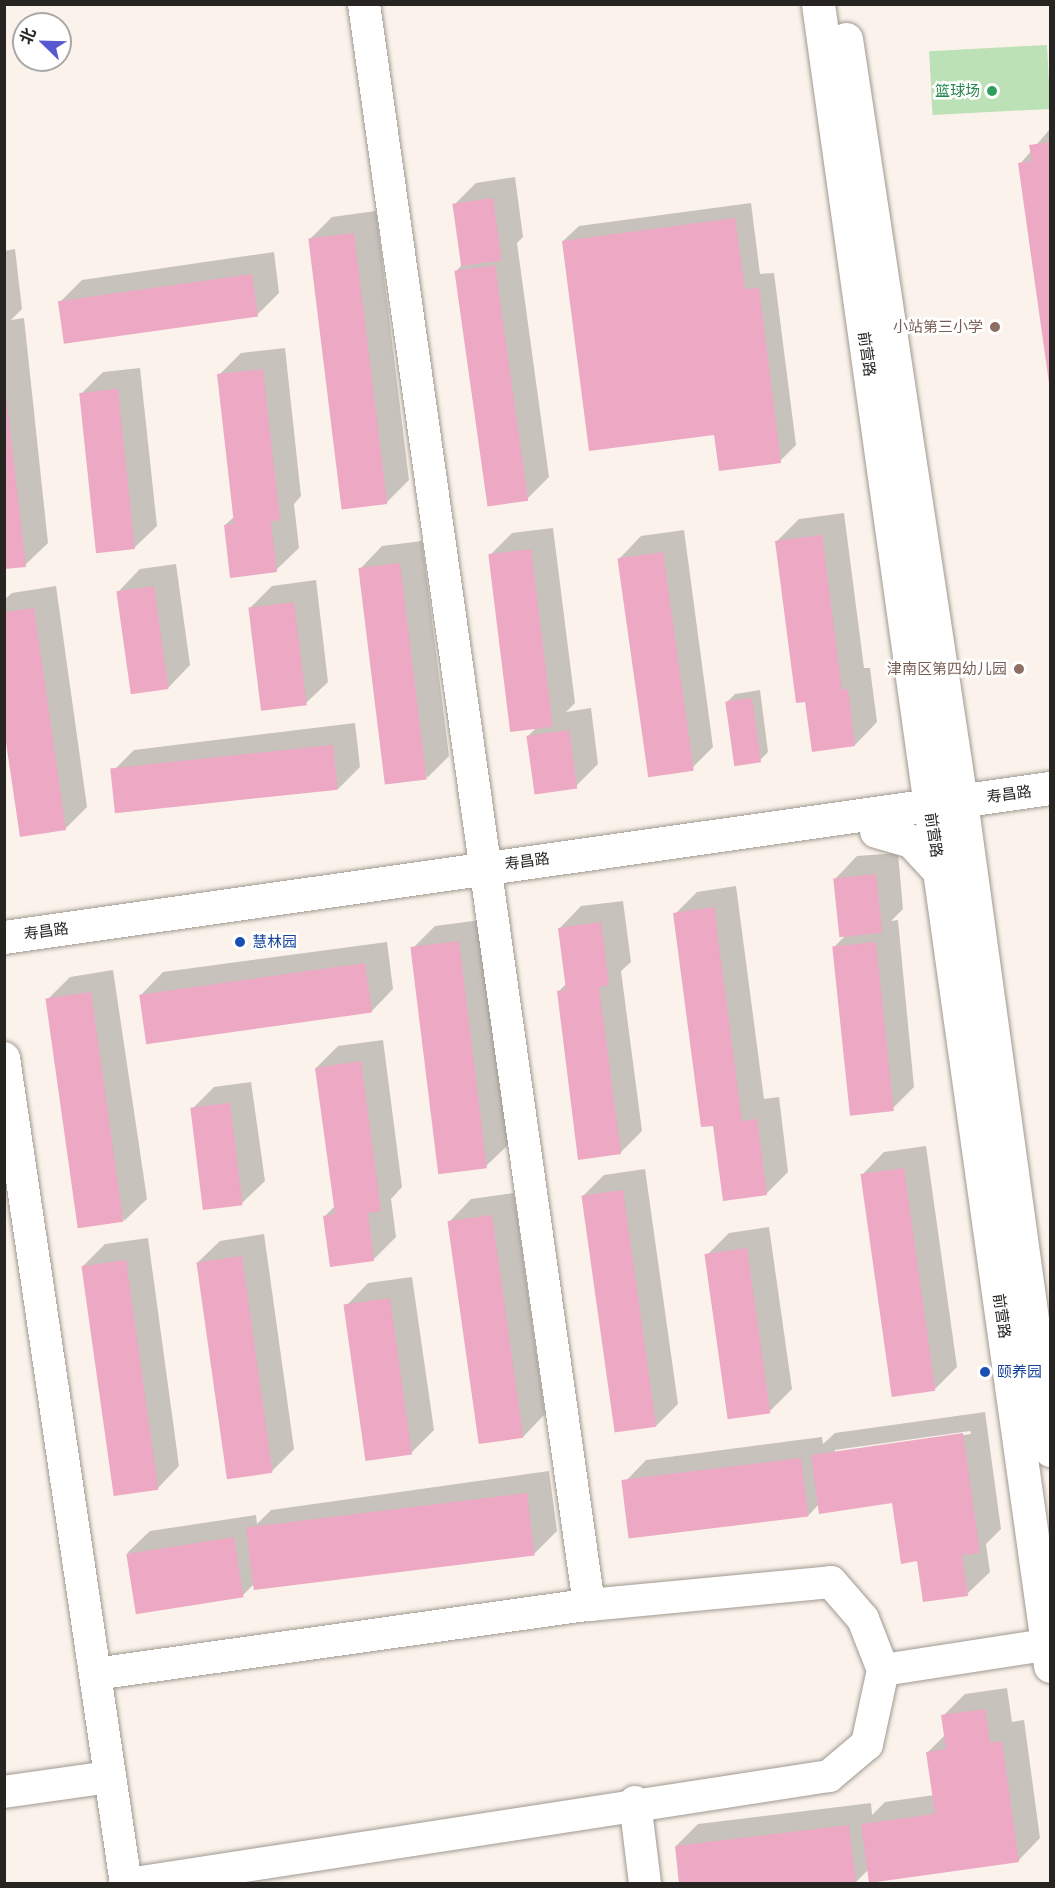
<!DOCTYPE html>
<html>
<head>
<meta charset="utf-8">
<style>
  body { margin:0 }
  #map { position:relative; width:1055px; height:1888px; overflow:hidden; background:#fbf3eb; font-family:"Libre Baskerville","Noto Sans SC",serif }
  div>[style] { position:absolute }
  .green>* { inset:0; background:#bce1b6; transform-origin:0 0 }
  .shadow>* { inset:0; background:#0003 }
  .building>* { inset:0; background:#eda8c4; transform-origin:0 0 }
  .roads { filter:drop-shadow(0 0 2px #a09991) drop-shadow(0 0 2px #a09991) }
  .street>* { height:32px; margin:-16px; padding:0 16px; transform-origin:16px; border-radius:16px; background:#fff }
  .secondary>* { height:33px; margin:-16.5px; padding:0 16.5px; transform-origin:16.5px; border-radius:16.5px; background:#fff }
  .dots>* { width:16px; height:16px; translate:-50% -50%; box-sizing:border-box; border:3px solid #fff; border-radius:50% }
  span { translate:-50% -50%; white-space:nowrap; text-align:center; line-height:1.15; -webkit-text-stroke:5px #fff; paint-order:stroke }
  .leisure-label { font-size:15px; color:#27864d }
  .right { translate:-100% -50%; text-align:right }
  .education-label { font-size:15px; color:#785e54 }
  .street-label { font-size:15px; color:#272522 }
  .transit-label { font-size:15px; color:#164399 }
  .left { translate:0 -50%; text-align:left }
  .frame { position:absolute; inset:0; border:6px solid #272522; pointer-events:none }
  .north { position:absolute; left:12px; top:12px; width:60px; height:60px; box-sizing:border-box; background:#fff; border:2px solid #a9a8a7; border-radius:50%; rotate:293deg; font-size:16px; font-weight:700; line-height:24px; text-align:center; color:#272522 }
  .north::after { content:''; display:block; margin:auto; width:21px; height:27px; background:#5759d0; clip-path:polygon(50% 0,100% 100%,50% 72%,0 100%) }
</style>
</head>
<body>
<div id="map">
  <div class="green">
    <i style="left:1047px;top:45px;width:64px;height:118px;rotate:87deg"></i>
  </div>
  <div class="shadow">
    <i style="clip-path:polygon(1050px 129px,1050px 382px,1020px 164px)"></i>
    <i style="clip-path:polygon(515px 177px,523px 237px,517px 243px,549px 477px,527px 499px,455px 272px,462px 265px,454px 205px,476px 183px)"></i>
    <i style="clip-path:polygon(751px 203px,760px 274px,774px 273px,796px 445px,780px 461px,716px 433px,563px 241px,579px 226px)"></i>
    <i style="clip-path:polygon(376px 211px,409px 480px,387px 502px,310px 239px,332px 217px)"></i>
    <i style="clip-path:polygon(15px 249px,22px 309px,11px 320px,24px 318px,48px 543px,25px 565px,4px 567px,4px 251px)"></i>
    <i style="clip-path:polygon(274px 252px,279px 293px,257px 315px,60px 302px,82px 280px)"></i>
    <i style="clip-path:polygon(285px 348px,301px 496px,294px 504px,299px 548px,276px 570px,225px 525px,235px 516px,219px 375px,241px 353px)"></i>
    <i style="clip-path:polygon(140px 368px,157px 526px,134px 548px,81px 394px,103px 372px)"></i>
    <i style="clip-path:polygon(844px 513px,864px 668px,870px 668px,877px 722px,855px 745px,807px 700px,777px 541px,799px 519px)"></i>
    <i style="clip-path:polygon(553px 528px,575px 703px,566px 712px,591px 708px,598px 764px,576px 786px,528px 736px,536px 728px,490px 555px,512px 533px)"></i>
    <i style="clip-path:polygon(684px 530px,713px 747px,691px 769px,619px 559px,641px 536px)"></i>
    <i style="clip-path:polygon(422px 541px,449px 756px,427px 778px,360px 569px,382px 546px)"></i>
    <i style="clip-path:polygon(176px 564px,190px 665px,168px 688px,118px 592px,140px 569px)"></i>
    <i style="clip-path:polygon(316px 580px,328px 682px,305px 704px,250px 608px,272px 586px)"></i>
    <i style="clip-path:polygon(56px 586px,87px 807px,65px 829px,4px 719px,4px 600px,12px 593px)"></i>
    <i style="clip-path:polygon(760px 690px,768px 752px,760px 760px,727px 702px,735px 694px)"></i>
    <i style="clip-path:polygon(355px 723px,360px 767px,338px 789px,112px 772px,134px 750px)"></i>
    <i style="clip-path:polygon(898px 853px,903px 909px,891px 921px,898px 920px,914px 1087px,892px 1109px,834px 947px,846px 935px,835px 879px,857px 856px)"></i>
    <i style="clip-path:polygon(736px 886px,764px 1099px,779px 1097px,788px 1172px,766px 1194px,715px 1124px,675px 914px,697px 892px)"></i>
    <i style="clip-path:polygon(623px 901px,631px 962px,621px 971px,642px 1131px,620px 1153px,558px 992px,566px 984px,559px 929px,581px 906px)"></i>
    <i style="clip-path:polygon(481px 920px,509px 1144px,486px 1166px,413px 948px,435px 926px)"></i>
    <i style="clip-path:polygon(387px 942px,393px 989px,371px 1012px,141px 995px,163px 972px)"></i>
    <i style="clip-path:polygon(113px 970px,147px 1199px,124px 1221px,48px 999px,70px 977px)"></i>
    <i style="clip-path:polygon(383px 1040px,402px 1187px,391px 1199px,396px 1237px,374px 1259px,325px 1216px,335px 1206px,316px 1068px,338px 1046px)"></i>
    <i style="clip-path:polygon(251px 1082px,265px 1181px,242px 1203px,192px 1109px,214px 1087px)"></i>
    <i style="clip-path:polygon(926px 1146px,957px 1367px,935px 1389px,862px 1175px,884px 1152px)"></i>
    <i style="clip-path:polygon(645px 1169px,678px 1404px,656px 1426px,582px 1197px,604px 1175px)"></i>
    <i style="clip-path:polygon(514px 1193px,545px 1414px,523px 1437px,449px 1222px,471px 1199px)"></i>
    <i style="clip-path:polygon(769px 1227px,792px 1389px,770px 1411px,707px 1255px,729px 1233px)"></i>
    <i style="clip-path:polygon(264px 1234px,294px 1449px,271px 1472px,197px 1263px,220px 1241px)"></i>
    <i style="clip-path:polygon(148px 1238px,179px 1466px,157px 1489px,83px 1266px,105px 1244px)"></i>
    <i style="clip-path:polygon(412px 1277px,434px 1430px,411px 1453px,346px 1306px,368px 1283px)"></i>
    <i style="clip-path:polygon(evenodd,985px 1412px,1001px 1529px,986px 1544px,990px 1572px,967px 1594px,918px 1560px,893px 1501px,819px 1504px,808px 1516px,624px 1483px,646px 1460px,822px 1437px,823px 1444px,835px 1433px,985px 1412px,970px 1431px,971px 1434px,835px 1453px,835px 1450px,970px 1431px)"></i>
    <i style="clip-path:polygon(549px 1471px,557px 1531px,535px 1553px,256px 1582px,242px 1596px,127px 1553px,150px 1531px,256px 1515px,257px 1524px,271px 1510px)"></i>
    <i style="clip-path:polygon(1007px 1688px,1012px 1722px,1024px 1720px,1040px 1838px,1018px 1861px,869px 1869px,856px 1882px,842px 1884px,681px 1884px,676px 1846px,698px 1824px,871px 1803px,872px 1815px,885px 1802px,934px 1795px,928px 1752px,945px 1735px,943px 1716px,965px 1694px)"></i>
  </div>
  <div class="building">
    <i style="clip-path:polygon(1050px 142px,1050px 383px,1049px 383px,1018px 163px,1032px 161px,1029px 145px)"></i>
    <i style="left:493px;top:198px;width:63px;height:41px;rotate:82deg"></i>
    <i style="clip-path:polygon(735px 218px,745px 289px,759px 288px,781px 463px,719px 471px,714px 435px,589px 451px,562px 241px)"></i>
    <i style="left:354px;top:233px;width:273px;height:46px;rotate:83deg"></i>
    <i style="left:495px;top:265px;width:238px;height:41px;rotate:82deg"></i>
    <i style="left:252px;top:274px;width:43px;height:196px;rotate:82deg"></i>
    <i style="clip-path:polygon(263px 369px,280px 520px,271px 521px,277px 572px,230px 578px,224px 525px,234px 524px,217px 374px)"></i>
    <i style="clip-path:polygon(4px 377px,26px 567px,4px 569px)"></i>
    <i style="left:118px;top:389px;width:161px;height:39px;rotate:84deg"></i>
    <i style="clip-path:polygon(822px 535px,842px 690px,848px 689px,855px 746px,812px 752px,805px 702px,796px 703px,775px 541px)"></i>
    <i style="left:531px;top:549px;width:179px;height:43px;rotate:83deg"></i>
    <i style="left:663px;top:552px;width:221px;height:46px;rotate:82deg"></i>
    <i style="left:400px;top:563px;width:218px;height:42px;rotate:83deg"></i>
    <i style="left:154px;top:586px;width:104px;height:38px;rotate:82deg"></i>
    <i style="left:294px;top:602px;width:104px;height:46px;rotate:83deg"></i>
    <i style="clip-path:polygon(34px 608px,66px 830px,20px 837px,4px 729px,4px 612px)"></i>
    <i style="left:752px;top:698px;width:65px;height:27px;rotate:82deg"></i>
    <i style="left:569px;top:730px;width:59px;height:43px;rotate:82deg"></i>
    <i style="left:333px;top:745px;width:45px;height:224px;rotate:84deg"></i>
    <i style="left:876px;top:874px;width:59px;height:43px;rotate:84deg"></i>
    <i style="clip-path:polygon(714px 907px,742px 1121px,757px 1119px,767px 1195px,723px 1201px,713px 1126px,701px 1127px,673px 913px)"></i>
    <i style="clip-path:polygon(601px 922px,609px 985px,599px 987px,621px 1154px,578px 1160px,557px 991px,566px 990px,558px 928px)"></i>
    <i style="left:459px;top:941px;width:229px;height:49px;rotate:83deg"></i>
    <i style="left:876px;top:942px;width:170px;height:44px;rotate:84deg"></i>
    <i style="left:365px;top:963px;width:50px;height:228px;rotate:82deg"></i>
    <i style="left:91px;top:992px;width:232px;height:46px;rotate:82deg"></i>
    <i style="clip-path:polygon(361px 1061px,381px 1211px,368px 1213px,374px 1261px,330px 1267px,323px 1216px,335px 1214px,315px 1068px)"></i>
    <i style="left:230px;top:1103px;width:103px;height:40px;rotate:83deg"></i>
    <i style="left:904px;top:1168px;width:225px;height:44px;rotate:82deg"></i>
    <i style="left:623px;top:1190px;width:239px;height:42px;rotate:82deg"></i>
    <i style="left:492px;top:1215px;width:225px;height:45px;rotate:82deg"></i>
    <i style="left:747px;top:1248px;width:167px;height:43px;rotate:82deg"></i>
    <i style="left:242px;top:1256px;width:219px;height:46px;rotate:82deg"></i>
    <i style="left:126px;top:1260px;width:232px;height:45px;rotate:82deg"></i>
    <i style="left:390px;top:1298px;width:158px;height:47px;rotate:82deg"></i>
    <i style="clip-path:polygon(963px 1433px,980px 1553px,962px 1555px,968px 1596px,923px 1602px,917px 1561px,901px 1564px,892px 1503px,819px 1514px,811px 1455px)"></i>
    <i style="left:801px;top:1458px;width:59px;height:181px;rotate:83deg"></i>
    <i style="left:527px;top:1493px;width:63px;height:283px;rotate:83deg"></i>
    <i style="left:234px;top:1537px;width:61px;height:109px;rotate:81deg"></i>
    <i style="clip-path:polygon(985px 1709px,990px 1743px,1002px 1741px,1019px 1862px,869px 1883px,861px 1824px,935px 1814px,926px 1752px,946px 1749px,941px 1715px)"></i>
    <i style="clip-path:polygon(849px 1825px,856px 1883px,679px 1884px,675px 1846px)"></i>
  </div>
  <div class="roads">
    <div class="street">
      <i style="left:364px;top:4px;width:1617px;rotate:82deg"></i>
      <i style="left:4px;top:1058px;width:835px;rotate:81.6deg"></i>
      <i style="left:883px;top:1670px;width:169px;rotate:-8.8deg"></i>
      <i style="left:95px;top:1674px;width:499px;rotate:-8deg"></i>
      <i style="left:589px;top:1605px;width:243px;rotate:-5.4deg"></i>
      <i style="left:831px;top:1582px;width:49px;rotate:49.1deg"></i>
      <i style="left:863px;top:1619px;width:55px;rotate:68.6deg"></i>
      <i style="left:883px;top:1670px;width:76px;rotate:102.2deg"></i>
      <i style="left:867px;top:1744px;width:50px;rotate:139.9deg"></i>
      <i style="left:829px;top:1776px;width:709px;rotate:171.24deg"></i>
      <i style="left:4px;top:1792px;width:107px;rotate:-8.1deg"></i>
      <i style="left:635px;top:1802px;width:83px;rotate:83deg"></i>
    </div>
    <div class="secondary">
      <i style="left:818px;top:4px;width:1678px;rotate:82.05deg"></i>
      <i style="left:846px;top:39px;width:771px;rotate:81.42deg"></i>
      <i style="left:961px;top:801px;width:655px;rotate:82.19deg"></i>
      <i style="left:876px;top:831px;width:36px;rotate:16deg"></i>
      <i style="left:911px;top:841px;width:41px;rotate:47deg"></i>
      <i style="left:4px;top:937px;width:1057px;rotate:-8.11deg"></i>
    </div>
  </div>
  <div class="dots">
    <i style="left:992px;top:91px;background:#2e9e5b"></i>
    <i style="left:995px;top:327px;background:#8d6e63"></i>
    <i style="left:1019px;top:669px;background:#8d6e63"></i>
    <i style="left:240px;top:942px;background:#1a4fb4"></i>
    <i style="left:985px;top:1372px;background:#1a4fb4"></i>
  </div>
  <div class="leisure-label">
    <span class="right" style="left:980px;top:91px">篮球场</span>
  </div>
  <div class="education-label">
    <span class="right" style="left:983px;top:327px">小站第三小学</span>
    <span class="right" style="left:1007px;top:669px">津南区第四幼儿园</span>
  </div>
  <div class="street-label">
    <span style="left:867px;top:354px;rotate:82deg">前营路</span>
    <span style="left:1009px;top:794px;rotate:-8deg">寿昌路</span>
    <span style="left:934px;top:835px;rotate:82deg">前营路</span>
    <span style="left:527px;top:861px;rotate:-8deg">寿昌路</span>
    <span style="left:46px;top:931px;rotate:-8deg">寿昌路</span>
    <span style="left:1002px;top:1316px;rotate:82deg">前营路</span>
  </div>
  <div class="transit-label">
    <span class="left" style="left:252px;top:942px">慧林园</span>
    <span class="left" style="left:997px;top:1372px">颐养园</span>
  </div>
  <div class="frame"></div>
  <div class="north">北</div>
</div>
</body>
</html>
